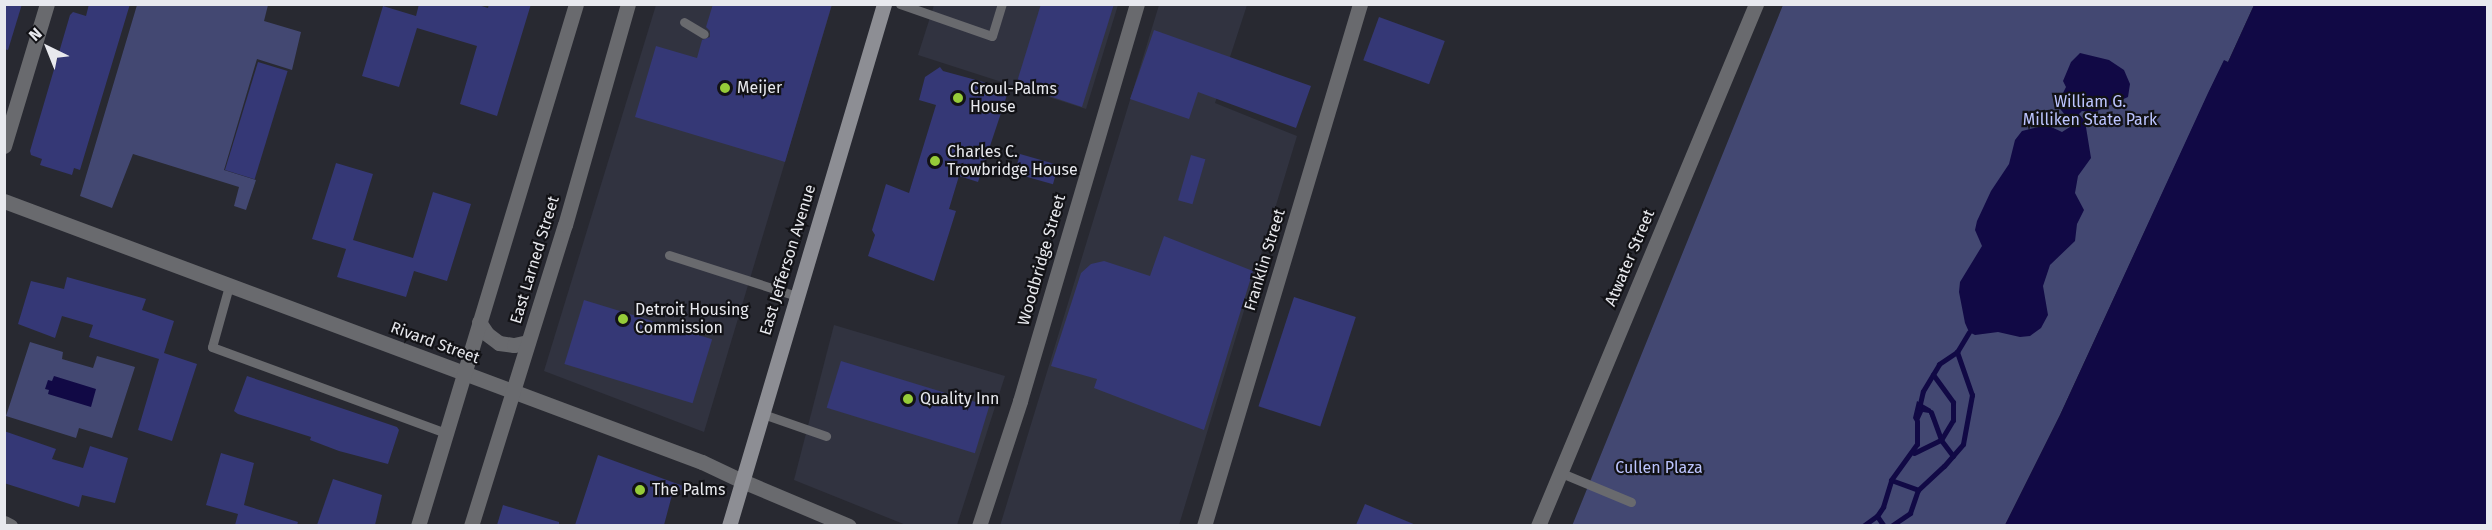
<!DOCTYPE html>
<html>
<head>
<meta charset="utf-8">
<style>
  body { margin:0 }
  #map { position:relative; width:2492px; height:530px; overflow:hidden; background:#282931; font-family:"Fira Sans",sans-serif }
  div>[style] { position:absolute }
  .built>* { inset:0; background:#313340 }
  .green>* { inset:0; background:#434872 }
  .water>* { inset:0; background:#110945 }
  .stream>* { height:5px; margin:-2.5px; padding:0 2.5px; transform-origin:2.5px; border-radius:2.5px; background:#110945 }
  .building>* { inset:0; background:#353876; transform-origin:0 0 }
  .service>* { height:9px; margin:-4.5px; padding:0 4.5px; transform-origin:4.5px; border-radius:4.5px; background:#696a6e }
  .minor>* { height:15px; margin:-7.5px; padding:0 7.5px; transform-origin:7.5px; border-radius:7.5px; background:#696a6e }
  .tertiary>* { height:15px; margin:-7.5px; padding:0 7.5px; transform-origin:7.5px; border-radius:7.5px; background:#696a6e }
  .secondary>* { height:15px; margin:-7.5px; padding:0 7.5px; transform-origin:7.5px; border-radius:7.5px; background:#8d8e94 }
  .dots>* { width:16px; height:16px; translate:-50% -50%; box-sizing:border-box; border:3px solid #121216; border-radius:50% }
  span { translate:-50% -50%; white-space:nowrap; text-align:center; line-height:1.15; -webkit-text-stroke:4.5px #121216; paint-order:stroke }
  .poi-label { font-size:16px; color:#e8e9ee }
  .left { translate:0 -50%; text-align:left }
  .park-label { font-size:16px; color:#bdc5ff }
  .street-label { font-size:16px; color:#e8e9ee }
  .frame { position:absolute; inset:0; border:6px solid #e8e9ee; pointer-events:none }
  .north { position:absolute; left:18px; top:18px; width:60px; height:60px; -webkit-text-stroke:4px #121216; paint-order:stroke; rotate:317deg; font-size:16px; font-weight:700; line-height:24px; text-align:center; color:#e8e9ee }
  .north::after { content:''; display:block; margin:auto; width:21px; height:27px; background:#e8e9ee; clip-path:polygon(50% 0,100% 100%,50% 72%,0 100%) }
</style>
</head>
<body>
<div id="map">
  <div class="built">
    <i style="clip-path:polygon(656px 5px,832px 5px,704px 432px,544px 371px)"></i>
    <i style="clip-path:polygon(934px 5px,1118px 5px,1086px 109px,918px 55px)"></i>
    <i style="clip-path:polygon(1159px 5px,1247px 5px,1215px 103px,1297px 136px,1179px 525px,1000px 526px)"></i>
    <i style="clip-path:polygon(834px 325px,1005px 376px,957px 525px,906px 525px,794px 480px)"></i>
  </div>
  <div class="green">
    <i style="clip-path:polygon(137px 5px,268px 5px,264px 21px,301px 32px,292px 70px,257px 59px,224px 170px,256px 180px,246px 210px,234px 206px,239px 187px,133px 154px,112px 208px,80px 196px)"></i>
    <i style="clip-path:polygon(1783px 5px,2254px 5px,2228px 62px,2224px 61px,2209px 92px,2060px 415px,2005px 525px,1572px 526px)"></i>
    <i style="clip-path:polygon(30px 342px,63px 352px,62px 359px,93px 368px,97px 356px,135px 367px,112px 438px,79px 428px,76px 438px,6px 416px)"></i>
  </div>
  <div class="water">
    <i style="clip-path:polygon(2254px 5px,2487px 5px,2487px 525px,2005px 525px,2060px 415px,2208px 93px,2224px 60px,2228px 62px)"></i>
    <i style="clip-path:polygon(2080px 53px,2109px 60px,2124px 70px,2130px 84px,2128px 97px,2095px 112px,2082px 111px,2079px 114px,2085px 121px,2091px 158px,2078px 176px,2075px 193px,2084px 210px,2077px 224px,2075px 241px,2050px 265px,2043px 286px,2048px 315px,2041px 328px,2030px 336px,2020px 337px,1998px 332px,1975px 335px,1969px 332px,1965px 323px,1959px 292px,1960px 282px,1982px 246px,1975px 230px,1977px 221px,1991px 191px,2009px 164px,2015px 140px,2022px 131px,2047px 125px,2062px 132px,2073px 125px,2057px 105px,2066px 87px,2063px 81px,2071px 62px)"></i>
    <i style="clip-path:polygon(54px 376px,96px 389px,91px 407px,48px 394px,49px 390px,45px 389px,48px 380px,52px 381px)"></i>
    <i style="clip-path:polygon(1917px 401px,1931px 409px,1933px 415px,1932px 420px,1929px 413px,1923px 412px,1917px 425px,1913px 418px)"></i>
  </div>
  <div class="stream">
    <i style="left:1919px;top:408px;width:17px;rotate:-77deg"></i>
    <i style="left:1923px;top:391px;width:31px;rotate:-59deg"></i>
    <i style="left:1939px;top:364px;width:22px;rotate:-34deg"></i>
    <i style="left:1957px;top:352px;width:23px;rotate:-59deg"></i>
    <i style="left:1931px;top:412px;width:30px;rotate:70deg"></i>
    <i style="left:1941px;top:440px;width:20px;rotate:53deg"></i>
    <i style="left:1914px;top:453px;width:30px;rotate:-26deg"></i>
    <i style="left:1941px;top:440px;width:23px;rotate:-59deg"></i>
    <i style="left:1953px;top:420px;width:18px;rotate:-90deg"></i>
    <i style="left:1953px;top:402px;width:34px;rotate:-126deg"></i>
    <i style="left:1891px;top:480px;width:29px;rotate:20deg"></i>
    <i style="left:1877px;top:516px;width:12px;rotate:55deg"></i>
    <i style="left:1863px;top:526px;width:17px;rotate:-36deg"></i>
    <i style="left:1877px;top:516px;width:11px;rotate:-56deg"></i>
    <i style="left:1883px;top:507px;width:28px;rotate:-73deg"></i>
    <i style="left:1891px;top:480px;width:44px;rotate:-54.2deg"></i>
    <i style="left:1917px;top:444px;width:23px;rotate:-90deg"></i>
    <i style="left:1891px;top:526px;width:23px;rotate:-34deg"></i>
    <i style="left:1910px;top:513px;width:24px;rotate:-71deg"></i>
    <i style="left:1918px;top:490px;width:35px;rotate:-43deg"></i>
    <i style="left:1944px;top:466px;width:29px;rotate:-49deg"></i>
    <i style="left:1963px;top:444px;width:50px;rotate:-79.6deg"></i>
    <i style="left:1972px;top:395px;width:46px;rotate:-109.2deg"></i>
  </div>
  <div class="building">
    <i style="clip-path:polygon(4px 4px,22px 4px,8px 50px,4px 49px)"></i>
    <i style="clip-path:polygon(89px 4px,130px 4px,80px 170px,74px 168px,72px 175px,40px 165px,42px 159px,31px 155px,30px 151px,70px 15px,73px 12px,86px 16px)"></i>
    <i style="clip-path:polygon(419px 4px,475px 4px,488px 8px,489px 4px,531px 4px,497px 116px,460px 104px,477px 46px,417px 28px,399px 87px,362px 76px,383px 6px,416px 16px)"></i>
    <i style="clip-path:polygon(713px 4px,832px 4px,785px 162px,635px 117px,656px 46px,697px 58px,702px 40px,710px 37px,710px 31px,706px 27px)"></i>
    <i style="clip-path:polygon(1041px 4px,1114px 4px,1082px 107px,1016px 85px)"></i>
    <i style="left:1379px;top:17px;width:70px;height:46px;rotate:20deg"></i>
    <i style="clip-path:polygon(1154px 30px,1311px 86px,1296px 128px,1198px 92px,1189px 119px,1130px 99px)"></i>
    <i style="left:258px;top:62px;width:31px;height:113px;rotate:17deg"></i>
    <i style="clip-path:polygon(940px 67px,943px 71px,1009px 89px,978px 182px,959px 176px,949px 209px,956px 211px,934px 281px,868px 256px,875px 235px,872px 230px,886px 184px,909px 193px,936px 105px,919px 100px,925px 77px)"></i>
    <i style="left:1020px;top:154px;width:40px;height:20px;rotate:16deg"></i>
    <i style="left:1191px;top:155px;width:15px;height:47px;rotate:16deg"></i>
    <i style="clip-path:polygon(336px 163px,373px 174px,353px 240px,413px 258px,433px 192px,471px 204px,447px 281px,414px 271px,406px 297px,337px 277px,346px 249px,312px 239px)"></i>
    <i style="clip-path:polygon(1164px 236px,1253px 271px,1204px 430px,1094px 388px,1097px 379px,1051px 366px,1081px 273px,1091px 264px,1104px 261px,1150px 276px)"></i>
    <i style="clip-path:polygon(67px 277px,146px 299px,142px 310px,174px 321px,164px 353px,197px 364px,172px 441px,138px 430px,159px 359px,89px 337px,93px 325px,62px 316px,55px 338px,18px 324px,31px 281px,64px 289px)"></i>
    <i style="left:1294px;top:297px;width:65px;height:115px;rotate:18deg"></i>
    <i style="left:584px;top:300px;width:134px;height:67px;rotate:17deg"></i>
    <i style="left:841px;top:361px;width:155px;height:49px;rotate:17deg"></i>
    <i style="clip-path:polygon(247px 376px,397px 427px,399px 430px,388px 464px,339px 451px,310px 440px,311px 437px,238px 414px,234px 411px)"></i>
    <i style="clip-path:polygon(4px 431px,56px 449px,52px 459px,83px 468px,90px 446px,128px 458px,115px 503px,82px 495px,79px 507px,4px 483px)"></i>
    <i style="clip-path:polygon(221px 453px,254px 463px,244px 505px,298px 522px,297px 525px,235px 525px,238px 514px,206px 505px)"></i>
    <i style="clip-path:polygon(598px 455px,686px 487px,672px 495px,664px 525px,575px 525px)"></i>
    <i style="clip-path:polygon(333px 479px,382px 495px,375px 525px,317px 525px)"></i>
    <i style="clip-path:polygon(1365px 504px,1416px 525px,1356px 525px)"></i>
    <i style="clip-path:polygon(503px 505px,559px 522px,559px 525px,497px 525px)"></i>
  </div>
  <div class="service">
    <i style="left:900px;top:4px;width:97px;rotate:19.2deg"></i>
    <i style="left:992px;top:36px;width:34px;rotate:-73deg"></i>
    <i style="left:684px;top:22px;width:23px;rotate:31deg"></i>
    <i style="left:669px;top:255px;width:134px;rotate:17.8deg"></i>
    <i style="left:229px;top:286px;width:63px;rotate:105.6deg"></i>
    <i style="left:212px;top:347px;width:249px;rotate:20.2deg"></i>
    <i style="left:760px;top:413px;width:70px;rotate:19.2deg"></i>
    <i style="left:1559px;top:472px;width:78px;rotate:22.6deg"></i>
  </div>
  <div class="minor">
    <i style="left:4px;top:146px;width:148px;rotate:-73.2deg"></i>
    <i style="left:4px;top:201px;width:745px;rotate:20.5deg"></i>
    <i style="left:702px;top:462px;width:42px;rotate:25.3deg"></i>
    <i style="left:979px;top:526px;width:132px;rotate:-71.8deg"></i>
    <i style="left:1020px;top:401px;width:414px;rotate:-73.6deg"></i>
    <i style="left:1204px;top:526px;width:545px;rotate:-73.36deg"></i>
    <i style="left:1538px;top:526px;width:566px;rotate:-67.33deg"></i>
  </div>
  <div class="tertiary">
    <i style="left:479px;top:322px;width:14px;rotate:56deg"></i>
    <i style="left:487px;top:334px;width:15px;rotate:37deg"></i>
    <i style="left:499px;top:343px;width:15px;rotate:8deg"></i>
    <i style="left:514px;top:345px;width:14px;rotate:-12deg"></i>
    <i style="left:740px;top:480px;width:118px;rotate:22.9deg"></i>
    <i style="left:4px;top:523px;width:7px;rotate:27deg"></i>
    <i style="left:418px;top:526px;width:545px;rotate:-73.16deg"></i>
    <i style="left:471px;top:526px;width:315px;rotate:-72.7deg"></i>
    <i style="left:565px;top:225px;width:230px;rotate:-74.1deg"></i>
  </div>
  <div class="secondary">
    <i style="left:729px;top:526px;width:545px;rotate:-73.46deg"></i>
  </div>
  <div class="dots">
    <i style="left:725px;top:88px;background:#96cc39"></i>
    <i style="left:958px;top:98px;background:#96cc39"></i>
    <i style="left:935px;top:161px;background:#96cc39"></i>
    <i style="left:623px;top:319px;background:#96cc39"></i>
    <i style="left:908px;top:399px;background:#96cc39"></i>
    <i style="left:640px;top:490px;background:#96cc39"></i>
  </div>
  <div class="poi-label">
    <span class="left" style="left:737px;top:88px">Meijer</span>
    <span class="left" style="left:970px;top:98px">Croul-Palms<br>House</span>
    <span class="left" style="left:947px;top:161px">Charles C.<br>Trowbridge House</span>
    <span class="left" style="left:635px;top:319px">Detroit Housing<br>Commission</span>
    <span class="left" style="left:920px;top:399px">Quality Inn</span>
    <span class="left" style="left:652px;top:490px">The Palms</span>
  </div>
  <div class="park-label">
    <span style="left:2090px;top:111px">William G.<br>Milliken State Park</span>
    <span style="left:1659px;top:468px">Cullen Plaza</span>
  </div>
  <div class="street-label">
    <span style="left:1630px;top:258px;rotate:-67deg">Atwater Street</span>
    <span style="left:535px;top:260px;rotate:-73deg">East Larned Street</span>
    <span style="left:788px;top:260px;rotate:-73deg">East Jefferson Avenue</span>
    <span style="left:1042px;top:260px;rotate:-74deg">Woodbridge Street</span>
    <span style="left:1265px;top:260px;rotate:-73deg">Franklin Street</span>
    <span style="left:435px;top:343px;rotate:20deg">Rivard Street</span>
  </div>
  <div class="frame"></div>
  <div class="north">N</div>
</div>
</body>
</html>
